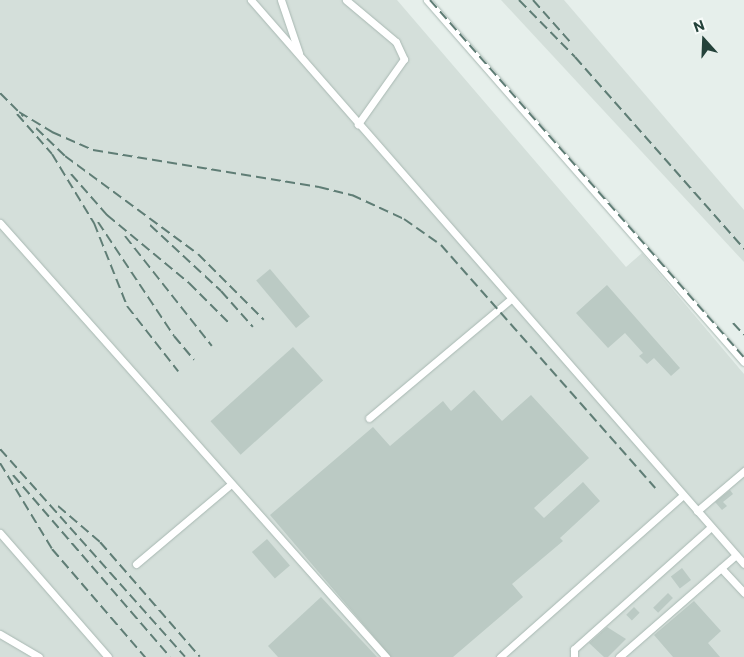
<!DOCTYPE html>
<html>
<head>
<meta charset="utf-8">
<style>
  body { margin:0 }
  #map { position:relative; width:744px; height:657px; overflow:hidden; background:#e6efeb; font-family:Commissioner,sans-serif }
  div>[style] { position:absolute }
  .built>* { inset:0; background:#d4dfda }
  .building>* { inset:0; background:#bbcac4; transform-origin:0 0 }
  .roads { filter:drop-shadow(0 0 1px #a8b8b2) drop-shadow(0 0 1px #a8b8b2) }
  .minor>* { height:7px; margin:-3.5px; padding:0 3.5px; transform-origin:3.5px; border-radius:3.5px; background:#fff }
  .rail>* { height:2px; margin-top:-1px; transform-origin:0; background:repeating-linear-gradient(90deg,#5f7d75 0 10px,transparent 0 15px) }
  span { translate:-50% -50%; white-space:nowrap; text-align:center; line-height:1.15; -webkit-text-stroke:4.5px #f7fbf9; paint-order:stroke }
  .north { position:absolute; left:679px; top:15px; width:50px; height:50px; -webkit-text-stroke:4px #f7fbf9; paint-order:stroke; rotate:340deg; font-size:14px; font-weight:700; line-height:20px; text-align:center; color:#24423a }
  .north::after { content:''; display:block; margin:auto; width:18px; height:22px; background:#24423a; clip-path:polygon(50% 0,100% 100%,50% 72%,0 100%) }
</style>
</head>
<body>
<div id="map">
  <div class="built">
    <i style="clip-path:polygon(0 0,397px 0,626px 267px,642px 253px,744px 374px,744px 657px,0 657px)"></i>
    <i style="clip-path:polygon(501px 0,564px 0,744px 210px,744px 262px)"></i>
  </div>
  <div class="building">
    <i style="left:270px;top:269px;width:62px;height:18px;rotate:50deg"></i>
    <i style="clip-path:polygon(607px 285px,680px 368px,671px 376px,654px 358px,647px 364px,639px 356px,643px 353px,625px 333px,608px 348px,576px 313px)"></i>
    <i style="left:293px;top:347px;width:45px;height:111px;rotate:48deg"></i>
    <i style="clip-path:polygon(474px 390px,502px 421px,531px 395px,589px 458px,534px 508px,544px 518px,583px 482px,600px 501px,560px 538px,563px 541px,512px 584px,523px 597px,453px 657px,391px 657px,270px 515px,373px 427px,390px 446px,443px 401px,451px 411px)"></i>
    <i style="clip-path:polygon(730px 490px,733px 494px,723px 502px,727px 506px,722px 510px,715px 502px)"></i>
    <i style="left:267px;top:539px;width:35px;height:20px;rotate:49deg"></i>
    <i style="left:682px;top:568px;width:15px;height:14px;rotate:53deg"></i>
    <i style="left:668px;top:593px;width:7px;height:21px;rotate:45deg"></i>
    <i style="clip-path:polygon(321px 597px,377px 657px,278px 657px,268px 646px)"></i>
    <i style="clip-path:polygon(694px 601px,721px 631px,708px 643px,720px 657px,673px 657px,654px 635px)"></i>
    <i style="left:634px;top:607px;width:8px;height:11px;rotate:45deg"></i>
    <i style="clip-path:polygon(607px 627px,626px 639px,608px 657px,604px 657px,589px 643px)"></i>
  </div>
  <div class="roads">
    <div class="minor">
      <i style="left:251px;top:0;width:749px;rotate:48.84deg"></i>
      <i style="left:281px;top:0;width:56px;rotate:71.2deg"></i>
      <i style="left:346px;top:0;width:65px;rotate:40deg"></i>
      <i style="left:396px;top:42px;width:19px;rotate:65deg"></i>
      <i style="left:404px;top:59px;width:80px;rotate:125.3deg"></i>
      <i style="left:427px;top:0;width:481px;rotate:48.8deg"></i>
      <i style="left:0;top:223px;width:581px;rotate:48.35deg"></i>
      <i style="left:369px;top:418px;width:185px;rotate:-40deg"></i>
      <i style="left:697px;top:511px;width:62px;rotate:-40.4deg"></i>
      <i style="left:0;top:533px;width:164px;rotate:48.9deg"></i>
      <i style="left:136px;top:564px;width:124px;rotate:-40.1deg"></i>
      <i style="left:721px;top:568px;width:34px;rotate:47deg"></i>
      <i style="left:0;top:634px;width:45px;rotate:30.5deg"></i>
      <i style="left:500px;top:657px;width:244px;rotate:-41.5deg"></i>
      <i style="left:574px;top:657px;width:8px;rotate:-90deg"></i>
      <i style="left:574px;top:649px;width:183px;rotate:-41.7deg"></i>
      <i style="left:619px;top:657px;width:155px;rotate:-41.1deg"></i>
    </div>
  </div>
  <div class="rail">
    <i style="left:430px;top:0;width:475px;rotate:48.7deg"></i>
    <i style="left:519px;top:0;width:80px;rotate:45.5deg"></i>
    <i style="left:575px;top:57px;width:256px;rotate:48.6deg"></i>
    <i style="left:533px;top:0;width:57px;rotate:48.5deg"></i>
    <i style="left:0;top:93px;width:33px;rotate:45deg"></i>
    <i style="left:19px;top:112px;width:39px;rotate:31deg"></i>
    <i style="left:52px;top:132px;width:45px;rotate:23.7deg"></i>
    <i style="left:93px;top:150px;width:229px;rotate:9.3deg"></i>
    <i style="left:319px;top:187px;width:34px;rotate:14deg"></i>
    <i style="left:352px;top:195px;width:57px;rotate:24.8deg"></i>
    <i style="left:404px;top:219px;width:45px;rotate:35.1deg"></i>
    <i style="left:441px;top:245px;width:324px;rotate:48.6deg"></i>
    <i style="left:17px;top:114px;width:53px;rotate:48.8deg"></i>
    <i style="left:52px;top:154px;width:81px;rotate:58.7deg"></i>
    <i style="left:94px;top:223px;width:89px;rotate:68.3deg"></i>
    <i style="left:127px;top:306px;width:83px;rotate:51.9deg"></i>
    <i style="left:36px;top:128px;width:40px;rotate:44deg"></i>
    <i style="left:65px;top:156px;width:165px;rotate:36.4deg"></i>
    <i style="left:198px;top:254px;width:93px;rotate:45deg"></i>
    <i style="left:71px;top:174px;width:55px;rotate:48.7deg"></i>
    <i style="left:107px;top:215px;width:107px;rotate:39.7deg"></i>
    <i style="left:189px;top:283px;width:59px;rotate:45deg"></i>
    <i style="left:98px;top:222px;width:137px;rotate:56.3deg"></i>
    <i style="left:174px;top:336px;width:31px;rotate:50deg"></i>
    <i style="left:150px;top:225px;width:97px;rotate:42.9deg"></i>
    <i style="left:221px;top:291px;width:48px;rotate:48.4deg"></i>
    <i style="left:125px;top:236px;width:140px;rotate:51.7deg"></i>
    <i style="left:733px;top:323px;width:16px;rotate:47deg"></i>
    <i style="left:0;top:449px;width:278px;rotate:48.3deg"></i>
    <i style="left:0;top:463px;width:100px;rotate:58.8deg"></i>
    <i style="left:52px;top:549px;width:143px;rotate:49.3deg"></i>
    <i style="left:13px;top:475px;width:240px;rotate:49.2deg"></i>
    <i style="left:58px;top:506px;width:55px;rotate:40.6deg"></i>
    <i style="left:100px;top:542px;width:152px;rotate:49deg"></i>
  </div>
  <div class="north">N</div>
</div>
</body>
</html>
